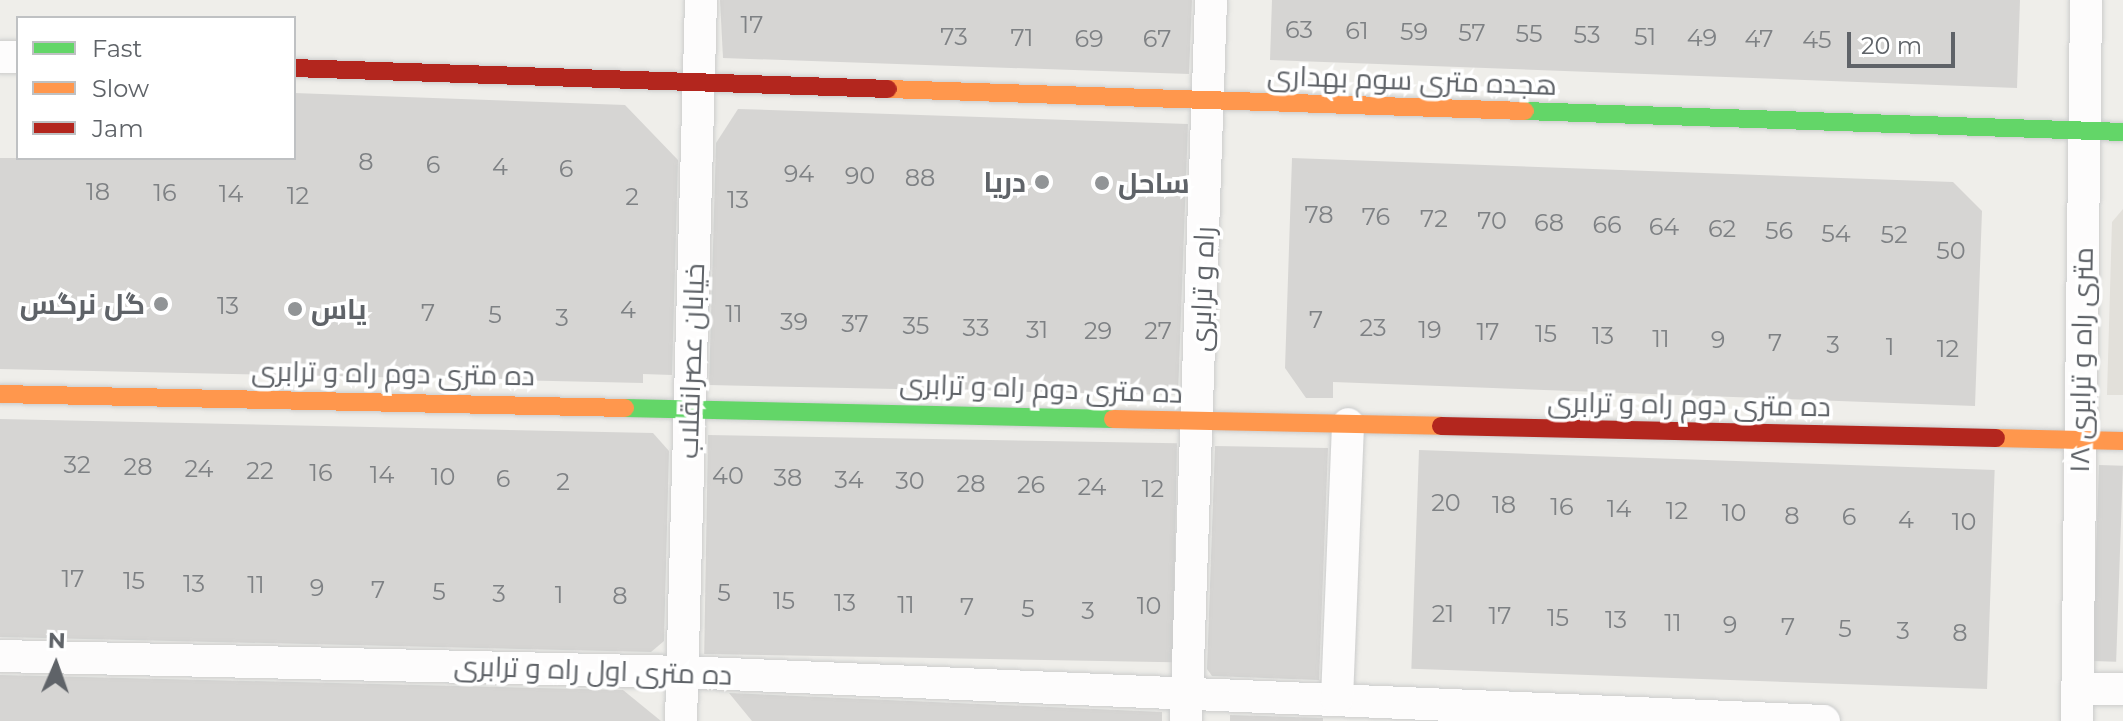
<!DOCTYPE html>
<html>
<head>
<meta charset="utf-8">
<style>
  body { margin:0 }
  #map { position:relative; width:2123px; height:721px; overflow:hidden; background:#efeeea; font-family:Montserrat,Cairo,sans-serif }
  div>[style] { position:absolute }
  .education>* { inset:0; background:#e2e0da }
  .building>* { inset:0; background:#d6d5d3; transform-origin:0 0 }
  .roads { filter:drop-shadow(0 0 2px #cbcccc) drop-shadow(0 0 2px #cbcccc) }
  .street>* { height:32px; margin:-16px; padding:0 16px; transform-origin:16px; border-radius:16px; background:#fdfcfc }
  .fast>* { height:18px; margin:-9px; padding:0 9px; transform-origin:9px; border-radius:9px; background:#63d668 }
  .slow>* { height:18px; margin:-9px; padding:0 9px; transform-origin:9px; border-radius:9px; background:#ff974d }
  .jam>* { height:18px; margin:-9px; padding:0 9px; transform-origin:9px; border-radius:9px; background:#b3261e }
  .dots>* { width:22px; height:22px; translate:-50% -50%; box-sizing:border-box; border:4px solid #fff; border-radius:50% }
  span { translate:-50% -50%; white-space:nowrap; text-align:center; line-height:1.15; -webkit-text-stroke:7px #fff; paint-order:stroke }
  .number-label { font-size:24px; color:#7e8184 }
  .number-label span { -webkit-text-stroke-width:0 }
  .street-label { font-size:28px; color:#5f6368 }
  .poi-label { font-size:28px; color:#5f6368; font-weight:700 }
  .right { translate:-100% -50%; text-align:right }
  .left { translate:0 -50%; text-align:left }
  .legend { position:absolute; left:16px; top:16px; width:280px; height:144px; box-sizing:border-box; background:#fff; border:2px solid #bfc1c3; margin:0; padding:10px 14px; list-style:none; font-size:24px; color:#5f6368 }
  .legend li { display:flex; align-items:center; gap:16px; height:40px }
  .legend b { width:40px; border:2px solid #bfc1c3 }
  .north { position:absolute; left:16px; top:625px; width:80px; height:80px; -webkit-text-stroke:6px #fff; paint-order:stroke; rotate:2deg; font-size:22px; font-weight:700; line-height:32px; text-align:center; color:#5f6368 }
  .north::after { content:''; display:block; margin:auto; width:28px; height:36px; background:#5f6368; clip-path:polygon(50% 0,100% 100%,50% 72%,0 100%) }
  .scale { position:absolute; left:1847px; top:32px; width:108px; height:36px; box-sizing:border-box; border:4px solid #5f6368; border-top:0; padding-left:10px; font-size:24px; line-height:28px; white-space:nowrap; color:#5f6368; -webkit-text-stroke:6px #fff; paint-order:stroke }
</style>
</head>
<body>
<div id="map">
  <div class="education">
    <i style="clip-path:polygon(2123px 209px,2123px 395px,2107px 395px,2112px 222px)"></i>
  </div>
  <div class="building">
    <i style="clip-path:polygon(720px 0,1192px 0,1189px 74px,723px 58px)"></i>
    <i style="clip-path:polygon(1272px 0,2020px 0,2017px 88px,1270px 60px)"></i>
    <i style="clip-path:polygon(294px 93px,625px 105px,678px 160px,672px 375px,643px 374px,643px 383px,0 369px,0 158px,294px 158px)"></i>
    <i style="clip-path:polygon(738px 109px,1188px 124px,1178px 395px,709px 385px,716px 143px)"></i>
    <i style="clip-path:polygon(1292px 158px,1953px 182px,1982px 211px,1975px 406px,1333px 382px,1333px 398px,1306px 398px,1285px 368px)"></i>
    <i style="clip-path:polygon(0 419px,653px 433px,669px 451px,664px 641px,651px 652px,0 637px)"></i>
    <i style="left:708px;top:435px;width:469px;height:219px;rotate:1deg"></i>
    <i style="clip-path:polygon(1215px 446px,1328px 448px,1319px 680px,1212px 676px,1207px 669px)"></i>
    <i style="left:1419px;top:450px;width:576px;height:219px;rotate:2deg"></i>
    <i style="left:2099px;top:465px;width:24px;height:196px;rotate:2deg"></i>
    <i style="clip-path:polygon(0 675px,623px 690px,661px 721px,0 721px)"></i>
    <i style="clip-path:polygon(729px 693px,1162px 712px,1162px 721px,752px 721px)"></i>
    <i style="clip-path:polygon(1230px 715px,1323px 718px,1323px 721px,1230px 721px)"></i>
  </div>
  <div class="roads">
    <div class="street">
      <i style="left:0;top:57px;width:18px"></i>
      <i style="left:0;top:656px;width:682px;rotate:1.34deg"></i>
      <i style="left:682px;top:672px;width:1143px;rotate:2.46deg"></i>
      <i style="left:2078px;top:689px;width:45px"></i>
      <i style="left:1337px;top:699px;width:275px;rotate:-87.7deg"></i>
      <i style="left:681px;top:721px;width:721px;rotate:-88.41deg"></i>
      <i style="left:1186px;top:721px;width:721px;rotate:-88.01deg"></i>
      <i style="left:2077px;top:721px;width:721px;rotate:-89.28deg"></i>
    </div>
    <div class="fast">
      <i style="left:1525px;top:111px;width:598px;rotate:2.01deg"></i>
      <i style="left:625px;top:408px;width:488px;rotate:1.3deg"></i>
    </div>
    <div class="slow">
      <i style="left:888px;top:89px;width:637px;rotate:1.98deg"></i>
      <i style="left:0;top:394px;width:625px;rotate:1.28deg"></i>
      <i style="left:1113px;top:419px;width:328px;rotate:1.2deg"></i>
      <i style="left:1996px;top:438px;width:127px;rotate:1.4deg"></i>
    </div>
    <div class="jam">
      <i style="left:294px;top:68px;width:594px;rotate:2.02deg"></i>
      <i style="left:1441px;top:426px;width:555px;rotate:1.24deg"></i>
    </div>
  </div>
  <div class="dots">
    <i style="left:1042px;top:182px;background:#919496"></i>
    <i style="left:1102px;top:183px;background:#919496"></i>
    <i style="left:161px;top:304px;background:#919496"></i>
    <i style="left:295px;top:309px;background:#919496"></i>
  </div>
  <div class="number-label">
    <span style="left:752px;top:25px">17</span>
    <span style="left:1299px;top:30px">63</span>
    <span style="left:1357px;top:31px">61</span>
    <span style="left:1414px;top:32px">59</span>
    <span style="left:1472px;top:33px">57</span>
    <span style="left:1529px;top:34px">55</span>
    <span style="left:1587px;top:35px">53</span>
    <span style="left:954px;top:37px">73</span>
    <span style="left:1645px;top:37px">51</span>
    <span style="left:1022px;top:38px">71</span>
    <span style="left:1702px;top:38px">49</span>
    <span style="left:1089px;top:39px">69</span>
    <span style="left:1157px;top:39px">67</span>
    <span style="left:1759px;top:39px">47</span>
    <span style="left:1817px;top:40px">45</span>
    <span style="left:366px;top:162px">8</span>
    <span style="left:433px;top:165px">6</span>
    <span style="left:500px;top:167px">4</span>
    <span style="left:566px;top:169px">6</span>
    <span style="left:799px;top:174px">94</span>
    <span style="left:860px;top:176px">90</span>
    <span style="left:920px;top:178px">88</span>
    <span style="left:98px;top:192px">18</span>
    <span style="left:165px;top:193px">16</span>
    <span style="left:231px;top:194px">14</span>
    <span style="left:298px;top:196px">12</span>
    <span style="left:632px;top:197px">2</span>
    <span style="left:738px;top:200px">13</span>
    <span style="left:1319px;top:215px">78</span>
    <span style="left:1376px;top:217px">76</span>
    <span style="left:1434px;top:219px">72</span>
    <span style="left:1492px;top:221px">70</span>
    <span style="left:1549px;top:223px">68</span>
    <span style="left:1607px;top:225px">66</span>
    <span style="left:1664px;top:227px">64</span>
    <span style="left:1722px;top:229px">62</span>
    <span style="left:1779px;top:231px">56</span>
    <span style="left:1836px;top:234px">54</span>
    <span style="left:1894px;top:235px">52</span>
    <span style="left:1951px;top:251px">50</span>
    <span style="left:228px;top:306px">13</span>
    <span style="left:628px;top:310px">4</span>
    <span style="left:428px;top:313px">7</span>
    <span style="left:734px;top:314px">11</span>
    <span style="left:495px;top:315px">5</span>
    <span style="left:562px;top:318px">3</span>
    <span style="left:1316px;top:320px">7</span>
    <span style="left:794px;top:322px">39</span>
    <span style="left:855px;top:324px">37</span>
    <span style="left:916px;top:326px">35</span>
    <span style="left:976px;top:328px">33</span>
    <span style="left:1373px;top:328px">23</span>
    <span style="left:1037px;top:330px">31</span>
    <span style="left:1430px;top:330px">19</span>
    <span style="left:1098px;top:331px">29</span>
    <span style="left:1158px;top:331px">27</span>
    <span style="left:1488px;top:332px">17</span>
    <span style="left:1546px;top:334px">15</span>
    <span style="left:1603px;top:336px">13</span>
    <span style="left:1661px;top:339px">11</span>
    <span style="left:1718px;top:340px">9</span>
    <span style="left:1775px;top:343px">7</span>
    <span style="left:1833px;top:345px">3</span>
    <span style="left:1890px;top:347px">1</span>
    <span style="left:1948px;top:349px">12</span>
    <span style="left:77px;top:465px">32</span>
    <span style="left:138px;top:467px">28</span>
    <span style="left:199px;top:469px">24</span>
    <span style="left:260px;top:471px">22</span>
    <span style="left:321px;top:473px">16</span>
    <span style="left:382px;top:475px">14</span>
    <span style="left:728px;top:476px">40</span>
    <span style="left:443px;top:477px">10</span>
    <span style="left:788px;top:478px">38</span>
    <span style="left:503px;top:479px">6</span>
    <span style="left:849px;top:480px">34</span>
    <span style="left:910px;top:481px">30</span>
    <span style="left:563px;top:482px">2</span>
    <span style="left:971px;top:484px">28</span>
    <span style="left:1031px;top:485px">26</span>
    <span style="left:1092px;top:487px">24</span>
    <span style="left:1153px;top:489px">12</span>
    <span style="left:1446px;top:503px">20</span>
    <span style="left:1504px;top:505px">18</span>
    <span style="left:1562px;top:507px">16</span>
    <span style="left:1619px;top:509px">14</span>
    <span style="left:1677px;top:511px">12</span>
    <span style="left:1734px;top:513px">10</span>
    <span style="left:1792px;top:516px">8</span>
    <span style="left:1849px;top:517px">6</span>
    <span style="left:1906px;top:520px">4</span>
    <span style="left:1964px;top:522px">10</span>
    <span style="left:73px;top:579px">17</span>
    <span style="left:134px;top:581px">15</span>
    <span style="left:194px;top:584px">13</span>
    <span style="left:256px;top:585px">11</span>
    <span style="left:317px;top:588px">9</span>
    <span style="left:378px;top:590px">7</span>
    <span style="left:439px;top:592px">5</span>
    <span style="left:724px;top:593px">5</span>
    <span style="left:499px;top:594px">3</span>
    <span style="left:559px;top:595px">1</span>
    <span style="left:620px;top:596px">8</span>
    <span style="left:784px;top:601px">15</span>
    <span style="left:845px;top:603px">13</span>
    <span style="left:906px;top:605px">11</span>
    <span style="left:1149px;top:606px">10</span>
    <span style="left:967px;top:607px">7</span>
    <span style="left:1028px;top:609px">5</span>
    <span style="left:1088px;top:611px">3</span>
    <span style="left:1443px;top:614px">21</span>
    <span style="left:1500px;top:616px">17</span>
    <span style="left:1558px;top:618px">15</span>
    <span style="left:1616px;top:620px">13</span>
    <span style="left:1673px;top:623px">11</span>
    <span style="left:1730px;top:625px">9</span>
    <span style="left:1788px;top:627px">7</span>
    <span style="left:1845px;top:629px">5</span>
    <span style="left:1903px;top:631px">3</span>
    <span style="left:1960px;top:633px">8</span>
  </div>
  <div class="street-label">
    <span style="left:1412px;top:80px;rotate:2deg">هجده متری سوم بهداری</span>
    <span style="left:1202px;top:289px;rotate:-88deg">راه و ترابری</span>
    <span style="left:2081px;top:360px;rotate:-89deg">۱۸ متری راه و ترابری</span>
    <span style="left:691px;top:361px;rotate:-88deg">خیابان عصرانقلاب</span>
    <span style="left:393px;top:373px;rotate:1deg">ده متری دوم راه و ترابری</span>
    <span style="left:1041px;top:388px;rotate:2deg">ده متری دوم راه و ترابری</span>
    <span style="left:1689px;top:404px;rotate:1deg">ده متری دوم راه و ترابری</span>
    <span style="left:593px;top:670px;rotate:2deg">ده متری اول راه و ترابری</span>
  </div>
  <div class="poi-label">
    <span class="right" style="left:1026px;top:182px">دریا</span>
    <span class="left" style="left:1118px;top:183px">ساحل</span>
    <span class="right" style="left:145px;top:304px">گل نرگس</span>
    <span class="left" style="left:311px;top:309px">یاس</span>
  </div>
  <ul class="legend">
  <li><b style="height:10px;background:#63d668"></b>Fast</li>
  <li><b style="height:10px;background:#ff974d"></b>Slow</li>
  <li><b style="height:10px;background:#b3261e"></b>Jam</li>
  </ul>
  <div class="north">N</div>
  <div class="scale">20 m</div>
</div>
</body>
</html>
